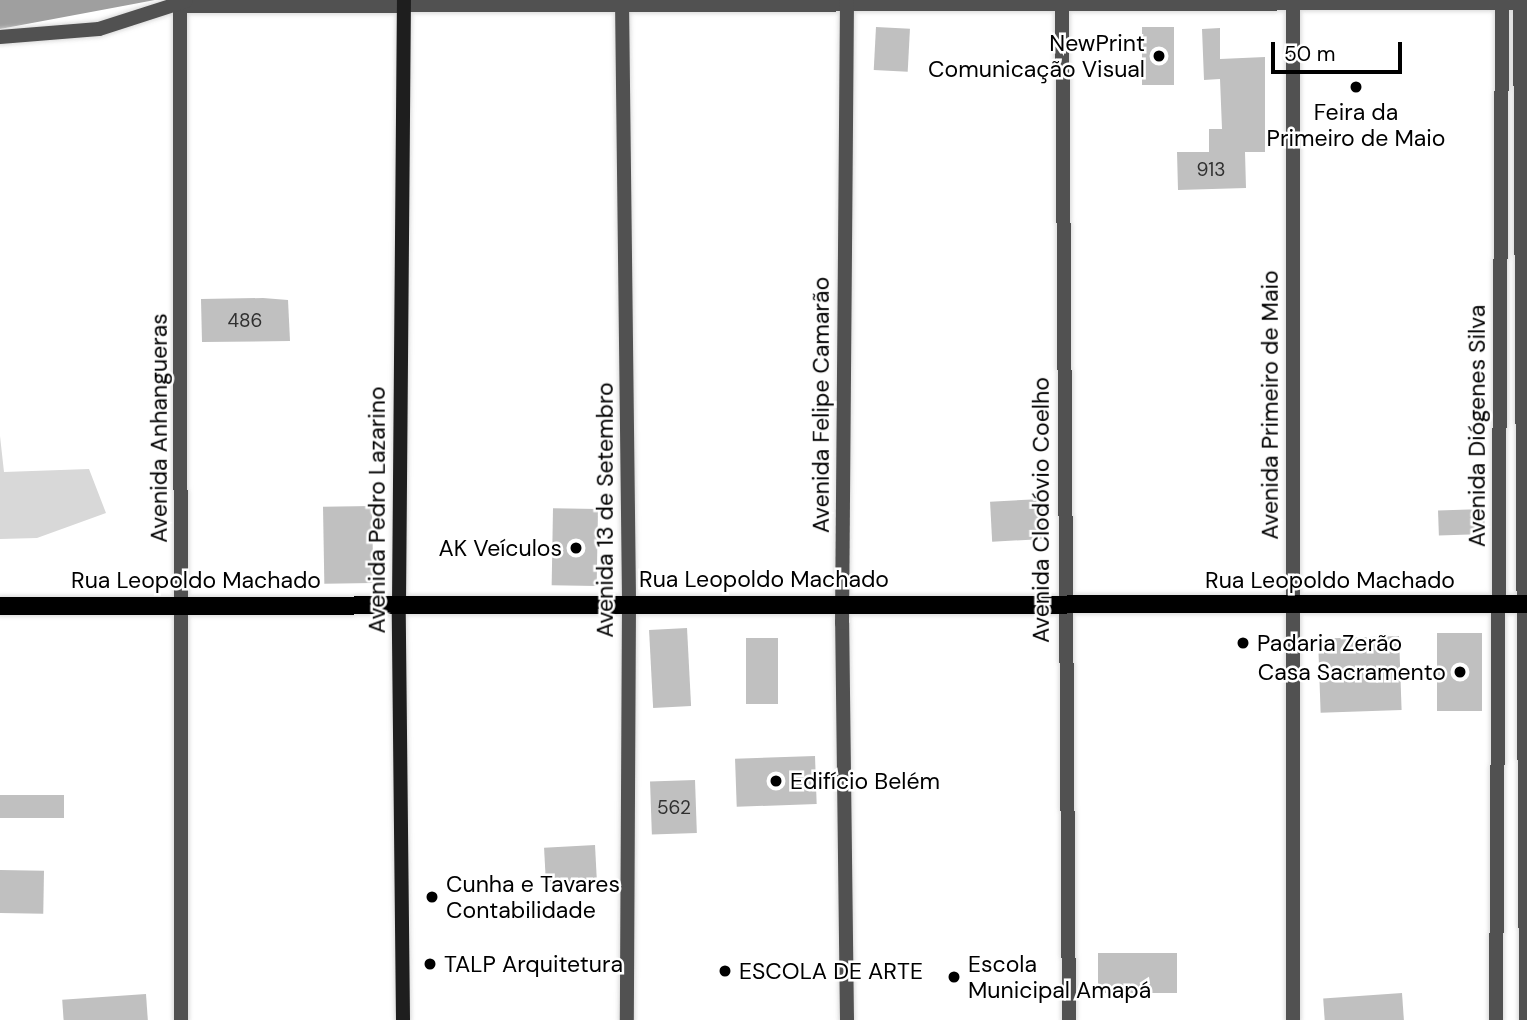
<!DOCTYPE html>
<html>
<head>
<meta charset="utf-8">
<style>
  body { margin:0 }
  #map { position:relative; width:1527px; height:1020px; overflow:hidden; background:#fff; font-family:"DM Sans",sans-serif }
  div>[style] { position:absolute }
  .green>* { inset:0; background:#d8d8d8 }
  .water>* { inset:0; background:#9f9f9f }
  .building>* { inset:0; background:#c0c0c0; transform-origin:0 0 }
  .roads { filter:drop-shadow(0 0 2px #dbdbdb) drop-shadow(0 0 2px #dbdbdb) }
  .street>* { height:14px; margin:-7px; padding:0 7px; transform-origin:7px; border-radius:7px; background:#515151 }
  .secondary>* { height:14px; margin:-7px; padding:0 7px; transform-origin:7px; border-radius:7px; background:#1e1e1e }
  .primary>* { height:18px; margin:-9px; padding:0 9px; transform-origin:9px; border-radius:9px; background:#000 }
  .dots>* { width:19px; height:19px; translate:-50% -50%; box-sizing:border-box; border:4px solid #fff; border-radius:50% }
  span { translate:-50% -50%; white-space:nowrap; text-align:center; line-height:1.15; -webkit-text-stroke:5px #fff; paint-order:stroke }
  .number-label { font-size:19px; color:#303030 }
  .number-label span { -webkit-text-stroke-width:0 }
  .poi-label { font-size:23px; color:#000 }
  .right { translate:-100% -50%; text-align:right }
  .left { translate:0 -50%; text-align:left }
  .street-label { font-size:23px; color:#000 }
  .scale { position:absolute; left:1271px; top:42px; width:131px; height:32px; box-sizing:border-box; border:4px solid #000; border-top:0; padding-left:9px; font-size:21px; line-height:24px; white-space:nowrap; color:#000; -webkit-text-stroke:5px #fff; paint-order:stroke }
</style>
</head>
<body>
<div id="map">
  <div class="green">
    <i style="clip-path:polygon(0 436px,4px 472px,89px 469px,106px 513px,37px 538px,0 539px)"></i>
  </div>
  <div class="water">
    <i style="clip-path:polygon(0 0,155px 0,0 29px)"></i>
  </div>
  <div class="building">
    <i style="left:876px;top:27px;width:34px;height:43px;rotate:3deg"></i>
    <i style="left:1142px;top:27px;width:32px;height:58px"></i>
    <i style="clip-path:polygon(1220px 28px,1220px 59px,1265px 57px,1265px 152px,1245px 152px,1246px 188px,1178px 190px,1177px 152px,1209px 152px,1209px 129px,1222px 129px,1220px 79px,1204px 80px,1202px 29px)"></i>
    <i style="clip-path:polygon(263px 298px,288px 300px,290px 341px,202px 342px,201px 299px)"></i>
    <i style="left:1042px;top:499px;width:40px;height:52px;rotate:87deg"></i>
    <i style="left:372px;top:506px;width:77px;height:49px;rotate:89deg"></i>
    <i style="left:598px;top:509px;width:77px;height:45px;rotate:91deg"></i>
    <i style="left:1484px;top:509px;width:25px;height:46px;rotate:88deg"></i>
    <i style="left:687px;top:628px;width:78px;height:38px;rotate:87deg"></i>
    <i style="left:1437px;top:633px;width:45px;height:78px"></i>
    <i style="left:1399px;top:636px;width:74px;height:81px;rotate:88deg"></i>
    <i style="left:746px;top:638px;width:32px;height:66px"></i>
    <i style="left:815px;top:756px;width:48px;height:80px;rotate:88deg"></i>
    <i style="left:695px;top:780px;width:53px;height:45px;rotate:88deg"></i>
    <i style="left:0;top:795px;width:64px;height:23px"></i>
    <i style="left:595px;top:845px;width:36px;height:51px;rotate:87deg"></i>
    <i style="left:0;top:870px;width:44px;height:43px;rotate:1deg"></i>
    <i style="left:1177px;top:953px;width:40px;height:79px;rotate:90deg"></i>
    <i style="left:1402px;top:993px;width:27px;height:79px;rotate:86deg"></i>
    <i style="left:146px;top:994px;width:26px;height:84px;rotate:86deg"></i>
  </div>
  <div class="roads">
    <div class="street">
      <i style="left:180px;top:0;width:1020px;rotate:89.94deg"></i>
      <i style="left:622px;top:0;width:603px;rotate:89.33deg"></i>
      <i style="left:629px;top:603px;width:417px;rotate:90.3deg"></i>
      <i style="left:1062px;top:0;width:1020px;rotate:89.61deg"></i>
      <i style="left:1520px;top:0;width:1020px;rotate:89.66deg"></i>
      <i style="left:180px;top:6px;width:1347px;rotate:-0.13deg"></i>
      <i style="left:0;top:37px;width:99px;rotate:-4.6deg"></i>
      <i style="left:99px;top:29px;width:91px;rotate:-17.8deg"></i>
      <i style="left:847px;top:1020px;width:397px;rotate:-90.7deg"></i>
      <i style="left:842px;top:623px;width:623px;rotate:-89.54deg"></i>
      <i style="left:1293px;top:1020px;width:1020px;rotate:-90deg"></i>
      <i style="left:1496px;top:1020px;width:1020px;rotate:-89.66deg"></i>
    </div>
    <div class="secondary">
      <i style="left:403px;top:1020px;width:416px;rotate:-90.6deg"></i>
      <i style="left:399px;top:604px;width:604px;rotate:-89.53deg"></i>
    </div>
    <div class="primary">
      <i style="left:0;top:606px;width:1527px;rotate:-0.08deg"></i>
    </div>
  </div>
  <div class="dots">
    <i style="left:1159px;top:56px;background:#000"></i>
    <i style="left:1356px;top:87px;background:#000"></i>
    <i style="left:576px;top:548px;background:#000"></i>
    <i style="left:1243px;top:643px;background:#000"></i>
    <i style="left:1460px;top:672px;background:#000"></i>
    <i style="left:776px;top:781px;background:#000"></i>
    <i style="left:432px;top:897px;background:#000"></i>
    <i style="left:430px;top:964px;background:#000"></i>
    <i style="left:725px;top:971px;background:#000"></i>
    <i style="left:954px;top:977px;background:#000"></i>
  </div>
  <div class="number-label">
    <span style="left:1211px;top:170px">913</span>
    <span style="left:245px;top:321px">486</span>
    <span style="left:674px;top:808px">562</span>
  </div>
  <div class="poi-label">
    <span class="right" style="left:1145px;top:56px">NewPrint<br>Comunicação Visual</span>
    <span style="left:1356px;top:125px">Feira da<br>Primeiro de Maio</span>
    <span class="right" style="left:562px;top:548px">AK Veículos</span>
    <span class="left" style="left:1257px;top:643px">Padaria Zerão</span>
    <span class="right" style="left:1446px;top:672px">Casa Sacramento</span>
    <span class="left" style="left:790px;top:781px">Edifício Belém</span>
    <span class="left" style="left:446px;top:897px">Cunha e Tavares<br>Contabilidade</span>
    <span class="left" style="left:444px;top:964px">TALP Arquitetura</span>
    <span class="left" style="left:968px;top:977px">Escola<br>Municipal Amapá</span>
    <span class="left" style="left:739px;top:971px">ESCOLA DE ARTE</span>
  </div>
  <div class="street-label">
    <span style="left:821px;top:405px;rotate:-90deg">Avenida Felipe Camarão</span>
    <span style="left:1270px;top:405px;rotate:-90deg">Avenida Primeiro de Maio</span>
    <span style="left:1477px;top:426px;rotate:-90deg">Avenida Diógenes Silva</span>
    <span style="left:159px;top:428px;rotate:-90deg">Avenida Anhangueras</span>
    <span style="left:377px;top:510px;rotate:-90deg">Avenida Pedro Lazarino</span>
    <span style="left:605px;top:510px;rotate:-90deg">Avenida 13 de Setembro</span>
    <span style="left:1041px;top:510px;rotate:-90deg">Avenida Clodóvio Coelho</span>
    <span style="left:764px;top:579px">Rua Leopoldo Machado</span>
    <span style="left:196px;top:580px">Rua Leopoldo Machado</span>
    <span style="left:1330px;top:580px">Rua Leopoldo Machado</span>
  </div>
  <div class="scale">50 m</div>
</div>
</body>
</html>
